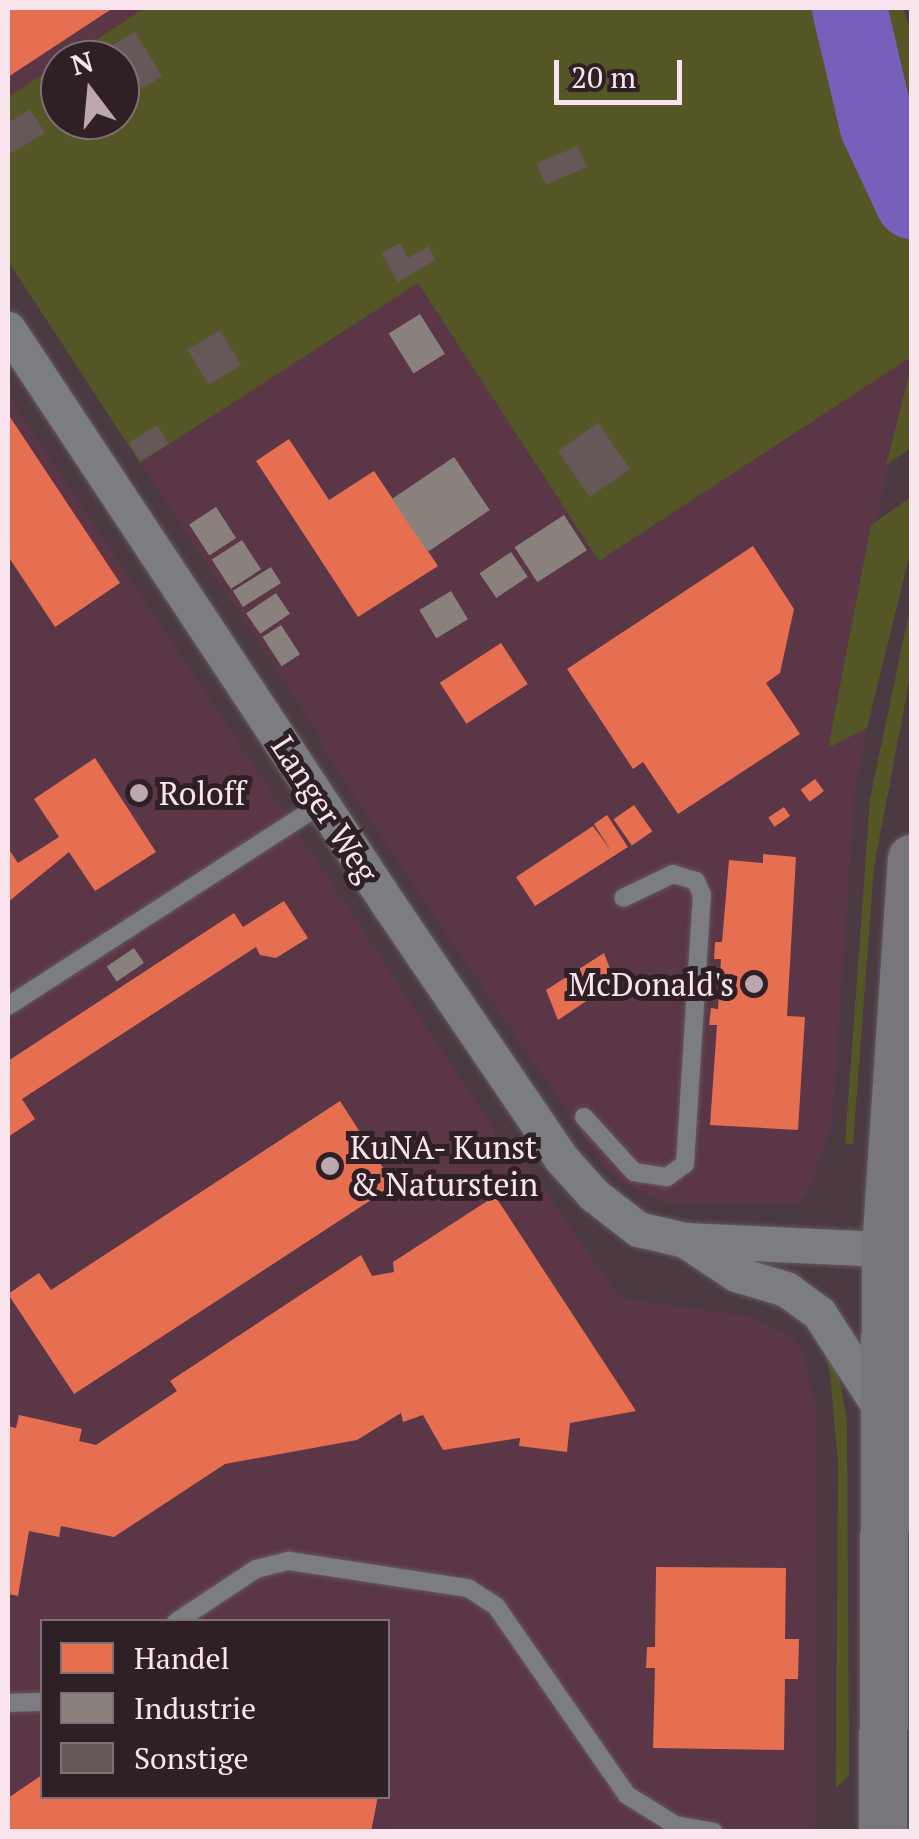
<!DOCTYPE html>
<html>
<head>
<meta charset="utf-8">
<style>
  body { margin:0 }
  #map { position:relative; width:919px; height:1839px; overflow:hidden; background:#4b3a42; font-family:"PT Serif",serif }
  div>[style] { position:absolute }
  .built>* { inset:0; background:#5b3646 }
  .green>* { inset:0; background:#555625 }
  .shops>* { inset:0; background:#e76f51; transform-origin:0 0 }
  .industry>* { inset:0; background:#8a817c; transform-origin:0 0 }
  .river>* { height:75px; margin:-37.5px; padding:0 37.5px; transform-origin:37.5px; border-radius:37.5px; background:#775fbc }
  .building>* { inset:0; background:#665858; transform-origin:0 0 }
  .roads { filter:drop-shadow(0 0 2px #65575d) drop-shadow(0 0 2px #65575d) }
  .service>* { height:18px; margin:-9px; padding:0 9px; transform-origin:9px; border-radius:9px; background:#7b7d82 }
  .minor>* { height:35px; margin:-17.5px; padding:0 17.5px; transform-origin:17.5px; border-radius:17.5px; background:#7b7d82 }
  .secondary>* { height:48px; margin:-24px; padding:0 24px; transform-origin:24px; border-radius:24px; background:#77767b }
  .dots>* { width:28px; height:28px; translate:-50% -50%; box-sizing:border-box; border:5px solid #2f2026; border-radius:50% }
  span { translate:-50% -50%; white-space:nowrap; text-align:center; line-height:1.15; -webkit-text-stroke:10px #2f2026; paint-order:stroke }
  .poi-label { font-size:32px; color:#fae4ed }
  .left { translate:0 -50%; text-align:left }
  .right { translate:-100% -50%; text-align:right }
  .street-label { font-size:32px; color:#fae4ed }
  .frame { position:absolute; inset:0; border:10px solid #fae4ed; pointer-events:none }
  .legend { position:absolute; left:40px; top:1619px; width:350px; height:180px; box-sizing:border-box; background:#2f2026; border:2px solid #806e76; margin:0; padding:12px 18px; list-style:none; font-size:30px; color:#fae4ed }
  .legend li { display:flex; align-items:center; gap:20px; height:50px }
  .legend b { width:50px; border:2px solid #806e76 }
  .north { position:absolute; left:40px; top:40px; width:100px; height:100px; box-sizing:border-box; background:#2f2026; border:2px solid #806e76; border-radius:50%; rotate:344deg; font-size:28px; font-weight:700; line-height:40px; text-align:center; color:#fae4ed }
  .north::after { content:''; display:block; margin:auto; width:35px; height:45px; background:#bda8b1; clip-path:polygon(50% 0,100% 100%,50% 72%,0 100%) }
  .scale { position:absolute; left:554px; top:60px; width:128px; height:45px; box-sizing:border-box; border:5px solid #fae4ed; border-top:0; padding-left:12px; font-size:30px; line-height:35px; white-space:nowrap; color:#fae4ed; -webkit-text-stroke:8px #2f2026; paint-order:stroke }
</style>
</head>
<body>
<div id="map">
  <div class="built">
    <i style="clip-path:polygon(8px 8px,145px 8px,8px 97px)"></i>
    <i style="clip-path:polygon(418px 283px,599px 561px,911px 357px,828px 747px,867px 728px,855px 791px,832px 1124px,807px 1194px,798px 1202px,666px 1202px,626px 1185px,603px 1165px,319px 744px,323px 740px,140px 463px)"></i>
    <i style="clip-path:polygon(evenodd,8px 395px,494px 1128px,494px 1164px,517px 1151px,621px 1299px,748px 1316px,794px 1338px,804px 1354px,816px 1408px,815px 1831px,8px 1831px,8px 395px,42px 1622px,388px 1622px,388px 1796px,42px 1796px,42px 1622px)"></i>
  </div>
  <div class="green">
    <i style="clip-path:polygon(145px 8px,903px 8px,911px 33px,911px 357px,599px 561px,418px 283px,140px 463px,8px 261px,8px 97px,60px 63px,60px 120px,120px 120px,120px 60px,65px 60px)"></i>
    <i style="clip-path:polygon(911px 366px,911px 448px,886px 465px)"></i>
    <i style="clip-path:polygon(911px 497px,911px 549px,867px 728px,828px 748px,871px 525px)"></i>
    <i style="clip-path:polygon(911px 603px,911px 671px,874px 867px,853px 1144px,845px 1144px,870px 799px)"></i>
    <i style="clip-path:polygon(819px 1335px,839px 1377px,847px 1421px,849px 1775px,836px 1788px,838px 1463px,830px 1373px)"></i>
  </div>
  <div class="shops">
    <i style="clip-path:polygon(8px 8px,113px 8px,8px 77px)"></i>
    <i style="clip-path:polygon(8px 414px,120px 583px,55px 627px,8px 556px)"></i>
    <i style="clip-path:polygon(289px 439px,329px 500px,374px 471px,438px 566px,358px 617px,256px 461px)"></i>
    <i style="clip-path:polygon(753px 546px,794px 609px,780px 673px,766px 683px,800px 734px,678px 814px,643px 762px,633px 769px,567px 669px)"></i>
    <i style="left:501px;top:643px;width:49px;height:73px;rotate:57deg"></i>
    <i style="clip-path:polygon(95px 758px,156px 852px,95px 891px,69px 852px,8px 902px,8px 848px,18px 863px,59px 837px,34px 799px)"></i>
    <i style="left:815px;top:779px;width:15px;height:18px;rotate:53deg"></i>
    <i style="left:634px;top:805px;width:32px;height:25px;rotate:55deg"></i>
    <i style="left:784px;top:807px;width:11px;height:19px;rotate:56deg"></i>
    <i style="clip-path:polygon(607px 815px,628px 847px,535px 906px,516px 877px,593px 826px,611px 851px,594px 824px)"></i>
    <i style="clip-path:polygon(763px 854px,796px 857px,787px 1016px,805px 1017px,798px 1130px,710px 1125px,717px 1025px,709px 1025px,711px 1008px,718px 1009px,721px 959px,714px 959px,715px 942px,722px 942px,729px 860px,763px 863px)"></i>
    <i style="clip-path:polygon(284px 901px,308px 938px,276px 958px,260px 955px,256px 947px,22px 1099px,35px 1119px,8px 1137px,8px 1061px,234px 913px,243px 927px)"></i>
    <i style="clip-path:polygon(604px 953px,615px 982px,558px 1020px,546px 990px)"></i>
    <i style="clip-path:polygon(340px 1101px,394px 1185px,74px 1394px,8px 1294px,39px 1273px,51px 1290px)"></i>
    <i style="clip-path:polygon(495px 1196px,636px 1411px,570px 1423px,567px 1452px,519px 1446px,520px 1438px,443px 1450px,423px 1415px,403px 1422px,401px 1413px,357px 1440px,225px 1464px,114px 1537px,61px 1526px,59px 1537px,29px 1531px,18px 1596px,8px 1594px,8px 1426px,16px 1428px,19px 1415px,82px 1429px,79px 1441px,96px 1445px,177px 1391px,170px 1381px,361px 1255px,372px 1276px,394px 1272px,393px 1262px)"></i>
    <i style="clip-path:polygon(656px 1567px,786px 1568px,785px 1639px,799px 1639px,798px 1679px,785px 1679px,784px 1750px,653px 1748px,655px 1668px,646px 1668px,647px 1647px,655px 1647px)"></i>
    <i style="clip-path:polygon(42px 1775px,42px 1796px,378px 1796px,371px 1832px,8px 1832px,8px 1798px)"></i>
  </div>
  <div class="industry">
    <i style="left:420px;top:314px;width:47px;height:37px;rotate:58deg"></i>
    <i style="left:454px;top:457px;width:64px;height:75px;rotate:56deg"></i>
    <i style="left:216px;top:507px;width:37px;height:32px;rotate:57deg"></i>
    <i style="left:564px;top:515px;width:42px;height:59px;rotate:57deg"></i>
    <i style="left:242px;top:540px;width:35px;height:36px;rotate:57deg"></i>
    <i style="left:511px;top:552px;width:30px;height:38px;rotate:56deg"></i>
    <i style="left:271px;top:567px;width:19px;height:45px;rotate:58deg"></i>
    <i style="left:451px;top:591px;width:33px;height:37px;rotate:59deg"></i>
    <i style="left:276px;top:593px;width:25px;height:36px;rotate:56deg"></i>
    <i style="left:281px;top:625px;width:35px;height:22px;rotate:57deg"></i>
    <i style="left:134px;top:948px;width:18px;height:33px;rotate:56deg"></i>
  </div>
  <div class="river">
    <i style="left:849px;top:8px;width:121px;rotate:76.7deg"></i>
    <i style="left:877px;top:126px;width:83px;rotate:65deg"></i>
  </div>
  <div class="building">
    <i style="clip-path:polygon(135px 32px,162px 76px,143px 88px,136px 79px,120px 88px,120px 60px,103px 60px,99px 53px)"></i>
    <i style="clip-path:polygon(30px 109px,45px 133px,8px 155px,8px 123px)"></i>
    <i style="left:578px;top:146px;width:23px;height:45px;rotate:67deg"></i>
    <i style="clip-path:polygon(400px 243px,408px 258px,429px 246px,435px 260px,398px 282px,381px 253px)"></i>
    <i style="left:220px;top:330px;width:41px;height:38px;rotate:59deg"></i>
    <i style="left:598px;top:423px;width:56px;height:49px;rotate:55deg"></i>
    <i style="left:157px;top:425px;width:22px;height:33px;rotate:58deg"></i>
  </div>
  <div class="roads">
    <div class="service">
      <i style="left:8px;top:1006px;width:373px;rotate:-32.8deg"></i>
      <i style="left:584px;top:1117px;width:74px;rotate:47.7deg"></i>
      <i style="left:634px;top:1172px;width:33px;rotate:9deg"></i>
      <i style="left:667px;top:1177px;width:22px;rotate:-36deg"></i>
      <i style="left:685px;top:1164px;width:270px;rotate:-86.4deg"></i>
      <i style="left:702px;top:895px;width:15px;rotate:-113deg"></i>
      <i style="left:696px;top:881px;width:24px;rotate:-163deg"></i>
      <i style="left:673px;top:874px;width:55px;rotate:154.4deg"></i>
      <i style="left:176px;top:1622px;width:96px;rotate:-33.5deg"></i>
      <i style="left:256px;top:1569px;width:34px;rotate:-14deg"></i>
      <i style="left:289px;top:1561px;width:181px;rotate:8.6deg"></i>
      <i style="left:468px;top:1588px;width:33px;rotate:33deg"></i>
      <i style="left:496px;top:1606px;width:230px;rotate:55.3deg"></i>
      <i style="left:627px;top:1795px;width:57px;rotate:32deg"></i>
      <i style="left:675px;top:1825px;width:39px;rotate:10deg"></i>
      <i style="left:8px;top:1703px;width:34px;rotate:-2deg"></i>
    </div>
    <div class="minor">
      <i style="left:8px;top:329px;width:694px;rotate:56.52deg"></i>
      <i style="left:391px;top:908px;width:301px;rotate:55.8deg"></i>
      <i style="left:560px;top:1157px;width:51px;rotate:48.2deg"></i>
      <i style="left:594px;top:1195px;width:56px;rotate:37.7deg"></i>
      <i style="left:638px;top:1229px;width:48px;rotate:13.2deg"></i>
      <i style="left:685px;top:1240px;width:201px;rotate:2.6deg"></i>
      <i style="left:686px;top:1241px;width:60px;rotate:33.4deg"></i>
      <i style="left:736px;top:1274px;width:52px;rotate:16.7deg"></i>
      <i style="left:786px;top:1289px;width:41px;rotate:36deg"></i>
      <i style="left:819px;top:1313px;width:120px;rotate:57.2deg"></i>
    </div>
    <div class="secondary">
      <i style="left:883px;top:1832px;width:583px;rotate:-89.71deg"></i>
      <i style="left:886px;top:1249px;width:391px;rotate:-86.2deg"></i>
    </div>
  </div>
  <div class="dots">
    <i style="left:139px;top:793px;background:#bda8b1"></i>
    <i style="left:754px;top:984px;background:#bda8b1"></i>
    <i style="left:330px;top:1166px;background:#bda8b1"></i>
  </div>
  <div class="poi-label">
    <span class="left" style="left:159px;top:793px">Roloff</span>
    <span class="right" style="left:734px;top:984px">McDonald's</span>
    <span class="left" style="left:350px;top:1166px">KuNA- Kunst<br>&amp; Naturstein</span>
  </div>
  <div class="street-label">
    <span style="left:325px;top:809px;rotate:57deg">Langer Weg</span>
  </div>
  <div class="frame"></div>
  <ul class="legend">
  <li><b style="height:28px;background:#e76f51"></b>Handel</li>
  <li><b style="height:28px;background:#8a817c"></b>Industrie</li>
  <li><b style="height:28px;background:#665858"></b>Sonstige</li>
  </ul>
  <div class="north">N</div>
  <div class="scale">20 m</div>
</div>
</body>
</html>
